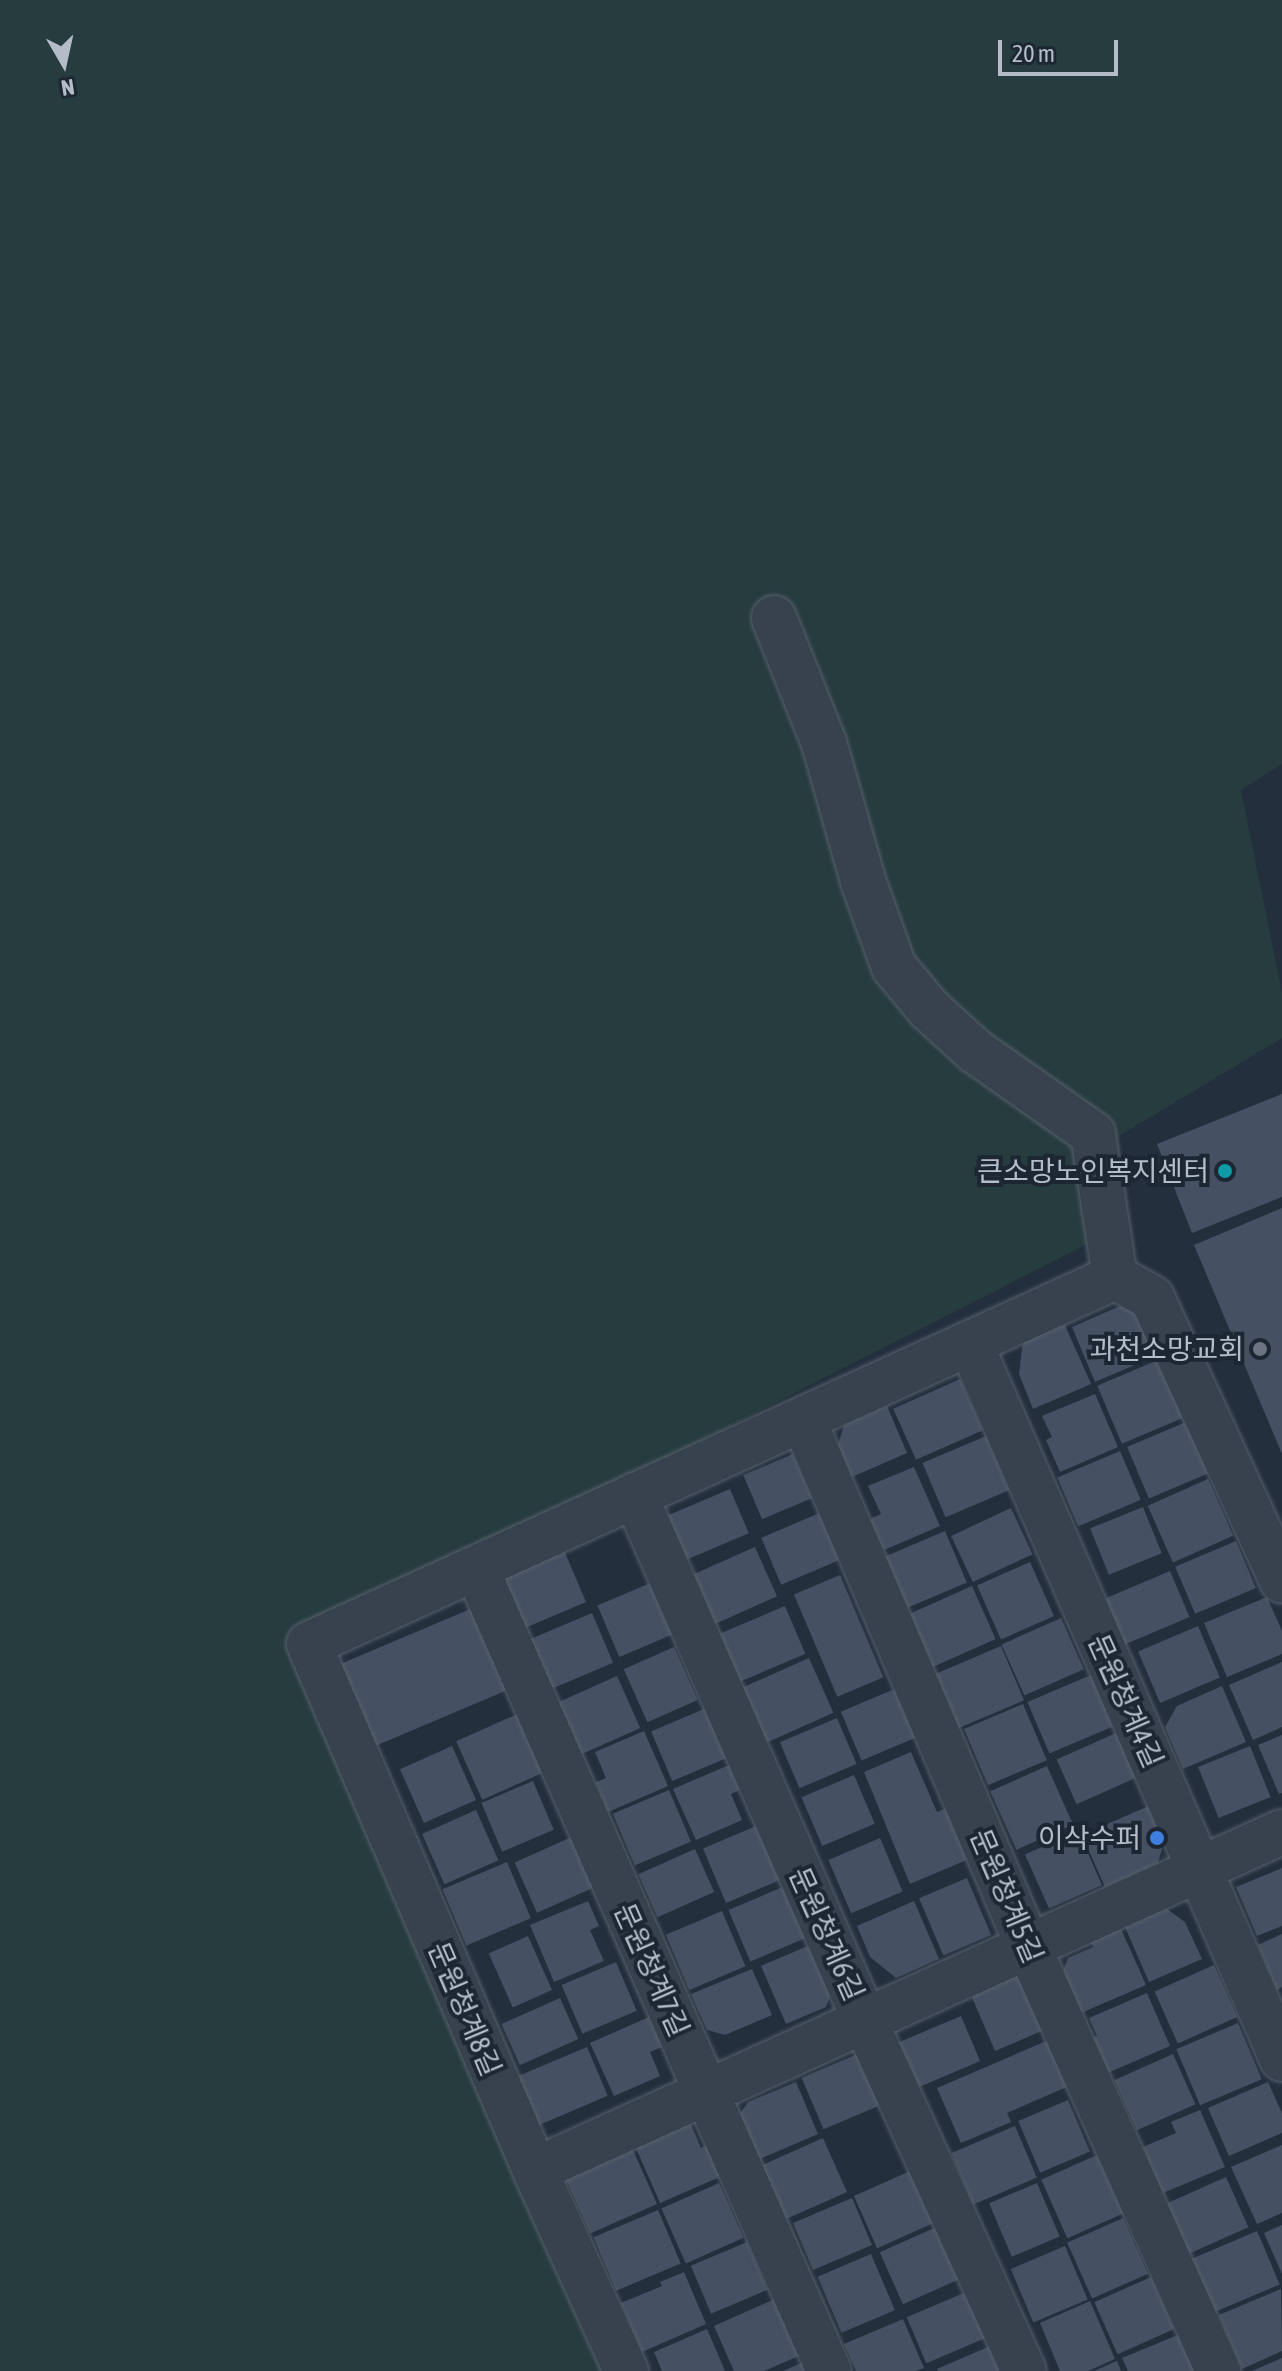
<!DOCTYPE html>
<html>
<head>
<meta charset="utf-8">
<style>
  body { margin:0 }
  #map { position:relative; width:1282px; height:2371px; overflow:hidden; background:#242f3e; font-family:"Asap Condensed","Noto Sans KR",sans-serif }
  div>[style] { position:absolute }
  .green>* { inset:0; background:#263c3f }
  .building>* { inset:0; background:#455162; transform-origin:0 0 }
  .roads { filter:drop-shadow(0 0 2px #565f6c) drop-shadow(0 0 2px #565f6c) }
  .minor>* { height:44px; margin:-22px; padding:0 22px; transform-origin:22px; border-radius:22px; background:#38414e }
  .dots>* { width:22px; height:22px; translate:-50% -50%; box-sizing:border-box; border:4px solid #1d2633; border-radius:50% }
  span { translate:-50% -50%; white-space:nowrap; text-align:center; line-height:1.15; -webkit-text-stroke:8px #1d2633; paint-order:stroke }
  .poi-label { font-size:28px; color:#b4bcc9 }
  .right { translate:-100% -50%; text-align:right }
  .street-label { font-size:28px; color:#b4bcc9 }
  .north { position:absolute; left:24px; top:24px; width:80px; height:80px; -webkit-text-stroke:6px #1d2633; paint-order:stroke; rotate:171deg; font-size:22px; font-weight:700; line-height:32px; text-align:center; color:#b4bcc9 }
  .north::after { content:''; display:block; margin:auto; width:28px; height:36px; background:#b4bcc9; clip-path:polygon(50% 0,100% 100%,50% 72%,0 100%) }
  .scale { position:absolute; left:998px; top:40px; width:120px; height:36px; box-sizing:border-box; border:4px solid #b4bcc9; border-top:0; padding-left:10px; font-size:24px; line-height:28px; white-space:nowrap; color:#b4bcc9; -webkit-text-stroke:6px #1d2633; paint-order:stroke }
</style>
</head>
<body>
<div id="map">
  <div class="green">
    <i style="clip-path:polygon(0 0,1282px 0,1282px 764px,1241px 790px,1282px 993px,1282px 1038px,1079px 1160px,1103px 1236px,303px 1643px,614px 2371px,0 2371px)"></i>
  </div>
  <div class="building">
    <i style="clip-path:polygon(1282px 1094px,1282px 1197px,1192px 1233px,1157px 1144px)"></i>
    <i style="clip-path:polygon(1282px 1208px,1282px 1454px,1194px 1245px)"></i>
    <i style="clip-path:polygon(1120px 1306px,1144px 1315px,1160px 1354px,1095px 1382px,1072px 1327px)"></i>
    <i style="clip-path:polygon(1064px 1323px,1091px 1384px,1033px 1409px,1019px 1374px,1023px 1341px)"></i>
    <i style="left:1158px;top:1360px;width:63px;height:66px;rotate:67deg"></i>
    <i style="left:960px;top:1379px;width:56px;height:73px;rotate:66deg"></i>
    <i style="clip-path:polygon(1095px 1394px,1118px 1447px,1060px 1472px,1046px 1440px,1052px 1437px,1042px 1416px)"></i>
    <i style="clip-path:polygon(887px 1406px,907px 1453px,845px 1480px,835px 1455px,844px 1425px)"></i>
    <i style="left:1186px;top:1422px;width:56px;height:64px;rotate:67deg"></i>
    <i style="left:986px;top:1436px;width:59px;height:69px;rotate:67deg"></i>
    <i style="left:1120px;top:1451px;width:53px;height:68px;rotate:67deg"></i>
    <i style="left:793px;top:1454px;width:48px;height:54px;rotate:67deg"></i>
    <i style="clip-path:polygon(914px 1467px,940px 1526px,884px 1550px,870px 1519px,881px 1514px,868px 1486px)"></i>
    <i style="left:1208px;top:1479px;width:62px;height:66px;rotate:66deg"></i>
    <i style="left:730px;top:1489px;width:48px;height:71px;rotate:67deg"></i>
    <i style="left:1143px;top:1507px;width:50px;height:57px;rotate:68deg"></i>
    <i style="left:1011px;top:1508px;width:51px;height:66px;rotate:65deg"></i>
    <i style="left:822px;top:1512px;width:51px;height:66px;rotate:67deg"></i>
    <i style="left:945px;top:1531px;width:56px;height:72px;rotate:67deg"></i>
    <i style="left:1236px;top:1541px;width:51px;height:66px;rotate:67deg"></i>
    <i style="left:755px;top:1547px;width:54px;height:69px;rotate:66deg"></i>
    <i style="clip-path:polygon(563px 1548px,586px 1602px,520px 1630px,501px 1589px,508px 1572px)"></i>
    <i style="left:1030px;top:1562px;width:59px;height:58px;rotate:66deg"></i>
    <i style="left:1170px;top:1571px;width:50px;height:71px;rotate:67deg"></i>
    <i style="left:840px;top:1575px;width:111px;height:50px;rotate:67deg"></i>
    <i style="left:660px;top:1579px;width:56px;height:68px;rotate:67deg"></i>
    <i style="left:972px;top:1586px;width:58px;height:76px;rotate:66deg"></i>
    <i style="clip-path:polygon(1267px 1597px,1282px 1631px,1282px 1654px,1227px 1677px,1204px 1623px)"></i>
    <i style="left:785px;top:1606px;width:52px;height:75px;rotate:67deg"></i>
    <i style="left:475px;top:1607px;width:89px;height:148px;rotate:67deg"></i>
    <i style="left:592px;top:1613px;width:54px;height:71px;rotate:67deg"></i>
    <i style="left:1061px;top:1618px;width:56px;height:65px;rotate:66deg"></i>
    <i style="left:1198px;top:1626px;width:56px;height:65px;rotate:67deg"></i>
    <i style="left:1001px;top:1646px;width:59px;height:74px;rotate:67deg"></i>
    <i style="left:674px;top:1647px;width:58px;height:55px;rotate:66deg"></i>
    <i style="left:809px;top:1658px;width:60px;height:74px;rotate:66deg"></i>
    <i style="clip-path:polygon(1282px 1662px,1282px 1727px,1253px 1740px,1229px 1685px)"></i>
    <i style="left:1091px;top:1675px;width:56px;height:69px;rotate:67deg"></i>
    <i style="left:617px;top:1676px;width:57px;height:71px;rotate:66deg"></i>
    <i style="clip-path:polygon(1222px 1686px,1246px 1742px,1183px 1769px,1165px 1727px,1177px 1706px)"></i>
    <i style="left:897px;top:1688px;width:53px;height:61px;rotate:67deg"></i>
    <i style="left:1023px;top:1704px;width:61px;height:64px;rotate:67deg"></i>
    <i style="left:711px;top:1706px;width:54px;height:65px;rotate:67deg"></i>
    <i style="left:522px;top:1712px;width:64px;height:72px;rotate:66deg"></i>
    <i style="left:837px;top:1718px;width:50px;height:62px;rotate:67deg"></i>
    <i style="clip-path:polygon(644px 1731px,668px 1786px,608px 1812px,596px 1782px,606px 1778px,595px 1752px)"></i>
    <i style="left:1116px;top:1733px;width:49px;height:65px;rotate:66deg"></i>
    <i style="clip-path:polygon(1282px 1735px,1282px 1793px,1279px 1794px,1258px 1745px)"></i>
    <i style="left:452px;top:1746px;width:59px;height:57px;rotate:66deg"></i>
    <i style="left:1250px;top:1746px;width:55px;height:56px;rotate:68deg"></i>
    <i style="clip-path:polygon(911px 1752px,937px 1812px,947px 1808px,969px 1859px,910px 1884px,864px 1772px)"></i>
    <i style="clip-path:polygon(729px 1765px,740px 1790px,731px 1794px,742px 1820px,696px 1840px,673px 1789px)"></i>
    <i style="left:1047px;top:1766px;width:64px;height:62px;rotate:66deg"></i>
    <i style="left:854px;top:1775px;width:53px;height:57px;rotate:67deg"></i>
    <i style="left:533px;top:1781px;width:53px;height:56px;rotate:67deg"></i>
    <i style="left:669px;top:1790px;width:56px;height:61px;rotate:67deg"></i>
    <i style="clip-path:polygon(1151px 1805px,1165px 1838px,1158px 1863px,1105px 1887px,1082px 1835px)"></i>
    <i style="left:476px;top:1810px;width:55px;height:59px;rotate:66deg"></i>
    <i style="left:761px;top:1824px;width:59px;height:63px;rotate:67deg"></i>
    <i style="left:1078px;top:1831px;width:59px;height:58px;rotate:66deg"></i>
    <i style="left:574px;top:1836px;width:55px;height:65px;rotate:66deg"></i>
    <i style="left:880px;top:1838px;width:58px;height:56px;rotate:67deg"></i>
    <i style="left:695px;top:1849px;width:47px;height:62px;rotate:66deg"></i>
    <i style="left:507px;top:1862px;width:61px;height:70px;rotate:67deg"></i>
    <i style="clip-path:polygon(1282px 1868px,1282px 1926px,1257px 1936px,1236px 1887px)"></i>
    <i style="left:967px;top:1878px;width:62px;height:52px;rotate:67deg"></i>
    <i style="left:792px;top:1883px;width:56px;height:69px;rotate:67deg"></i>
    <i style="clip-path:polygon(588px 1901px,599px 1926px,590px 1930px,604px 1961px,554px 1982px,530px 1925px)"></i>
    <i style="clip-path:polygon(914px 1901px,939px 1959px,896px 1978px,870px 1957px,857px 1926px)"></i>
    <i style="clip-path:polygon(1167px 1909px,1185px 1922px,1202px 1959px,1149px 1982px,1125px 1927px)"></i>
    <i style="left:722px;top:1911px;width:60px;height:61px;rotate:67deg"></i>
    <i style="clip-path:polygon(1121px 1929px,1146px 1985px,1081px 2013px,1063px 1971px,1068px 1958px,1093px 1947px,1091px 1942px)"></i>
    <i style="clip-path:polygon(1282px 1934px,1282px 1987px,1277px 1990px,1258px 1945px)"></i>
    <i style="left:528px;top:1936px;width:59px;height:43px;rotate:66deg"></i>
    <i style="clip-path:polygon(817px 1942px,835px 1982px,826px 2007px,786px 2024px,761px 1966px)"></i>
    <i style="left:616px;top:1962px;width:53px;height:59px;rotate:67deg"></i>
    <i style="left:1214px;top:1965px;width:57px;height:65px;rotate:66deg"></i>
    <i style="clip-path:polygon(752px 1969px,772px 2015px,725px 2035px,707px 2030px,691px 1994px)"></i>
    <i style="clip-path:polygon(1014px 1976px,1032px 1983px,1051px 2027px,995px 2051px,971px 1995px)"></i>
    <i style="clip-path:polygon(1147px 1993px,1170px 2046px,1105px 2074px,1090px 2039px,1097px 2036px,1089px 2018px)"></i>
    <i style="left:560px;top:1998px;width:45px;height:64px;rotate:66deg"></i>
    <i style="left:961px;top:2016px;width:49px;height:68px;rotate:67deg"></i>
    <i style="clip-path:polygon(649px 2017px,662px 2047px,650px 2052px,660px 2076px,614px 2096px,590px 2043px)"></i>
    <i style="left:1238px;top:2023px;width:61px;height:67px;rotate:67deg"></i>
    <i style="clip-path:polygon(1058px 2036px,1078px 2082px,1007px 2113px,1011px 2122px,961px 2143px,937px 2088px)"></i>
    <i style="left:587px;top:2047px;width:53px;height:79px;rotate:67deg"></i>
    <i style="left:867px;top:2050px;width:56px;height:71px;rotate:67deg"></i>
    <i style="left:1173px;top:2054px;width:55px;height:64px;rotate:66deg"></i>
    <i style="clip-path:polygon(796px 2082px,818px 2134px,755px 2161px,737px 2118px,748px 2102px)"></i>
    <i style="clip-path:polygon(1268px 2082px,1282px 2113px,1282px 2133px,1229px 2156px,1208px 2108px)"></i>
    <i style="left:1068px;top:2100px;width:56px;height:54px;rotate:67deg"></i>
    <i style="clip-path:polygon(1200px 2110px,1225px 2167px,1163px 2193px,1143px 2147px,1176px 2133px,1171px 2122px)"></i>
    <i style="clip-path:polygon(690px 2122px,701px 2148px,709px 2145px,722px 2176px,660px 2203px,635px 2146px)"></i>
    <i style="left:1015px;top:2126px;width:56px;height:69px;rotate:67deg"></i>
    <i style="left:823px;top:2138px;width:59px;height:68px;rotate:66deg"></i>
    <i style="clip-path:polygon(1282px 2145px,1282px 2213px,1257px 2224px,1231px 2167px)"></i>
    <i style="left:633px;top:2150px;width:59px;height:73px;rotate:66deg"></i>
    <i style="left:1097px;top:2155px;width:64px;height:61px;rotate:66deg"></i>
    <i style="left:917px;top:2168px;width:57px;height:69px;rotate:66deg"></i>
    <i style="left:1226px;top:2177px;width:55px;height:65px;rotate:66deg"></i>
    <i style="left:719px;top:2183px;width:60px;height:63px;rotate:66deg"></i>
    <i style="left:1037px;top:2183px;width:58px;height:52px;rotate:67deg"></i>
    <i style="left:852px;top:2198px;width:51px;height:64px;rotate:67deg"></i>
    <i style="left:658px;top:2210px;width:58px;height:70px;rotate:67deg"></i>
    <i style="left:1123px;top:2218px;width:61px;height:61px;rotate:66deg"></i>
    <i style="left:941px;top:2225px;width:57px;height:67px;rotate:66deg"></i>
    <i style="clip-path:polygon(1282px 2225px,1282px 2274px,1264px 2233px)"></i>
    <i style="left:1257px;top:2231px;width:58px;height:72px;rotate:67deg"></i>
    <i style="left:747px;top:2242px;width:52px;height:61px;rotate:67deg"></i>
    <i style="left:1065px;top:2246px;width:58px;height:59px;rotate:67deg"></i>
    <i style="left:871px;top:2254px;width:61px;height:58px;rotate:67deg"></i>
    <i style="clip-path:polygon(684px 2272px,706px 2324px,642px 2352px,621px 2303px,662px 2286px,660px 2282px)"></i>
    <i style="left:1151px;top:2277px;width:57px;height:62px;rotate:66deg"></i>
    <i style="left:973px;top:2289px;width:50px;height:72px;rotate:67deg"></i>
    <i style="clip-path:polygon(1281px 2289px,1282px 2351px,1242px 2369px,1219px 2315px)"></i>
    <i style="clip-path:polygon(777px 2298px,801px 2355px,764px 2371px,734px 2371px,714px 2326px)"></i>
    <i style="clip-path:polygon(1090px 2301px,1115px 2359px,1088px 2371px,1060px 2371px,1040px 2323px)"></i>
    <i style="clip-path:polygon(903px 2319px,924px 2368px,916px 2371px,856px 2371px,844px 2344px)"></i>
    <i style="clip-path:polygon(707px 2329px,725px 2371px,662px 2371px,654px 2352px)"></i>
    <i style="clip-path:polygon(1185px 2332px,1202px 2371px,1128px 2371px,1122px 2358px)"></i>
    <i style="clip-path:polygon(997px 2343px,1009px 2371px,938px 2371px,937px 2369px)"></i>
    <i style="clip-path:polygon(1282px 2358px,1282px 2371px,1252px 2371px)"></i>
    <i style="clip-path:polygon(808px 2360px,813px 2371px,783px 2371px)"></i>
    <i style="clip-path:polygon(1117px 2361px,1121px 2371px,1094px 2371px)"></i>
  </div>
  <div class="roads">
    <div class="minor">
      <i style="left:774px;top:618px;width:135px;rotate:68.2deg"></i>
      <i style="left:824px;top:743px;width:143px;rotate:74.2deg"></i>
      <i style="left:863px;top:881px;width:91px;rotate:70.2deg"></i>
      <i style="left:894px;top:967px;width:55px;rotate:50.2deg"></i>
      <i style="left:929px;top:1009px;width:62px;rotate:42.4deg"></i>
      <i style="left:975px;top:1051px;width:144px;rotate:35.1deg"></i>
      <i style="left:1093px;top:1134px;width:145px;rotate:81.3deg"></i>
      <i style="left:1115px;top:1277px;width:43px;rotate:29.6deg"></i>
      <i style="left:1152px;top:1298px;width:311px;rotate:65.3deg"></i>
      <i style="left:970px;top:1343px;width:781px;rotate:66.45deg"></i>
      <i style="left:803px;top:1419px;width:573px;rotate:66.88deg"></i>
      <i style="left:1028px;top:1946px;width:466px;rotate:65.9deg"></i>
      <i style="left:635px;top:1495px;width:574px;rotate:66.38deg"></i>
      <i style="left:865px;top:2021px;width:384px;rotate:65.6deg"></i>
      <i style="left:476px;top:1568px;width:877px;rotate:66.27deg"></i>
      <i style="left:535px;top:2170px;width:820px;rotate:-24.35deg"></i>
      <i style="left:626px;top:2371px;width:221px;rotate:-114.4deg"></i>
      <i style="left:535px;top:2170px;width:572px;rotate:-113.25deg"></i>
      <i style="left:309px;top:1644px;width:886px;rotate:-24.48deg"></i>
    </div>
  </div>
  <div class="dots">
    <i style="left:1225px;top:1171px;background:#0f9aa8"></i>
    <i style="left:1260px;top:1349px;background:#6b7280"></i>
    <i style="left:1157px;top:1838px;background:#3f7fe0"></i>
  </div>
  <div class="poi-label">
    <span class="right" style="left:1209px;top:1171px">큰소망노인복지센터</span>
    <span class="right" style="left:1244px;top:1349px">과천소망교회</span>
    <span class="right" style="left:1141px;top:1838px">이삭수퍼</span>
  </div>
  <div class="street-label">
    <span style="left:1126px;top:1701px;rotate:66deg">문원청계4길</span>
    <span style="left:1007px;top:1896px;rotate:67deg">문원청계5길</span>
    <span style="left:827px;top:1934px;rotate:66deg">문원청계6길</span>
    <span style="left:652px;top:1970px;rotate:66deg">문원청계7길</span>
    <span style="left:465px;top:2009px;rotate:67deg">문원청계8길</span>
  </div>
  <div class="north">N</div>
  <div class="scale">20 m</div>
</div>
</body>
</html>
